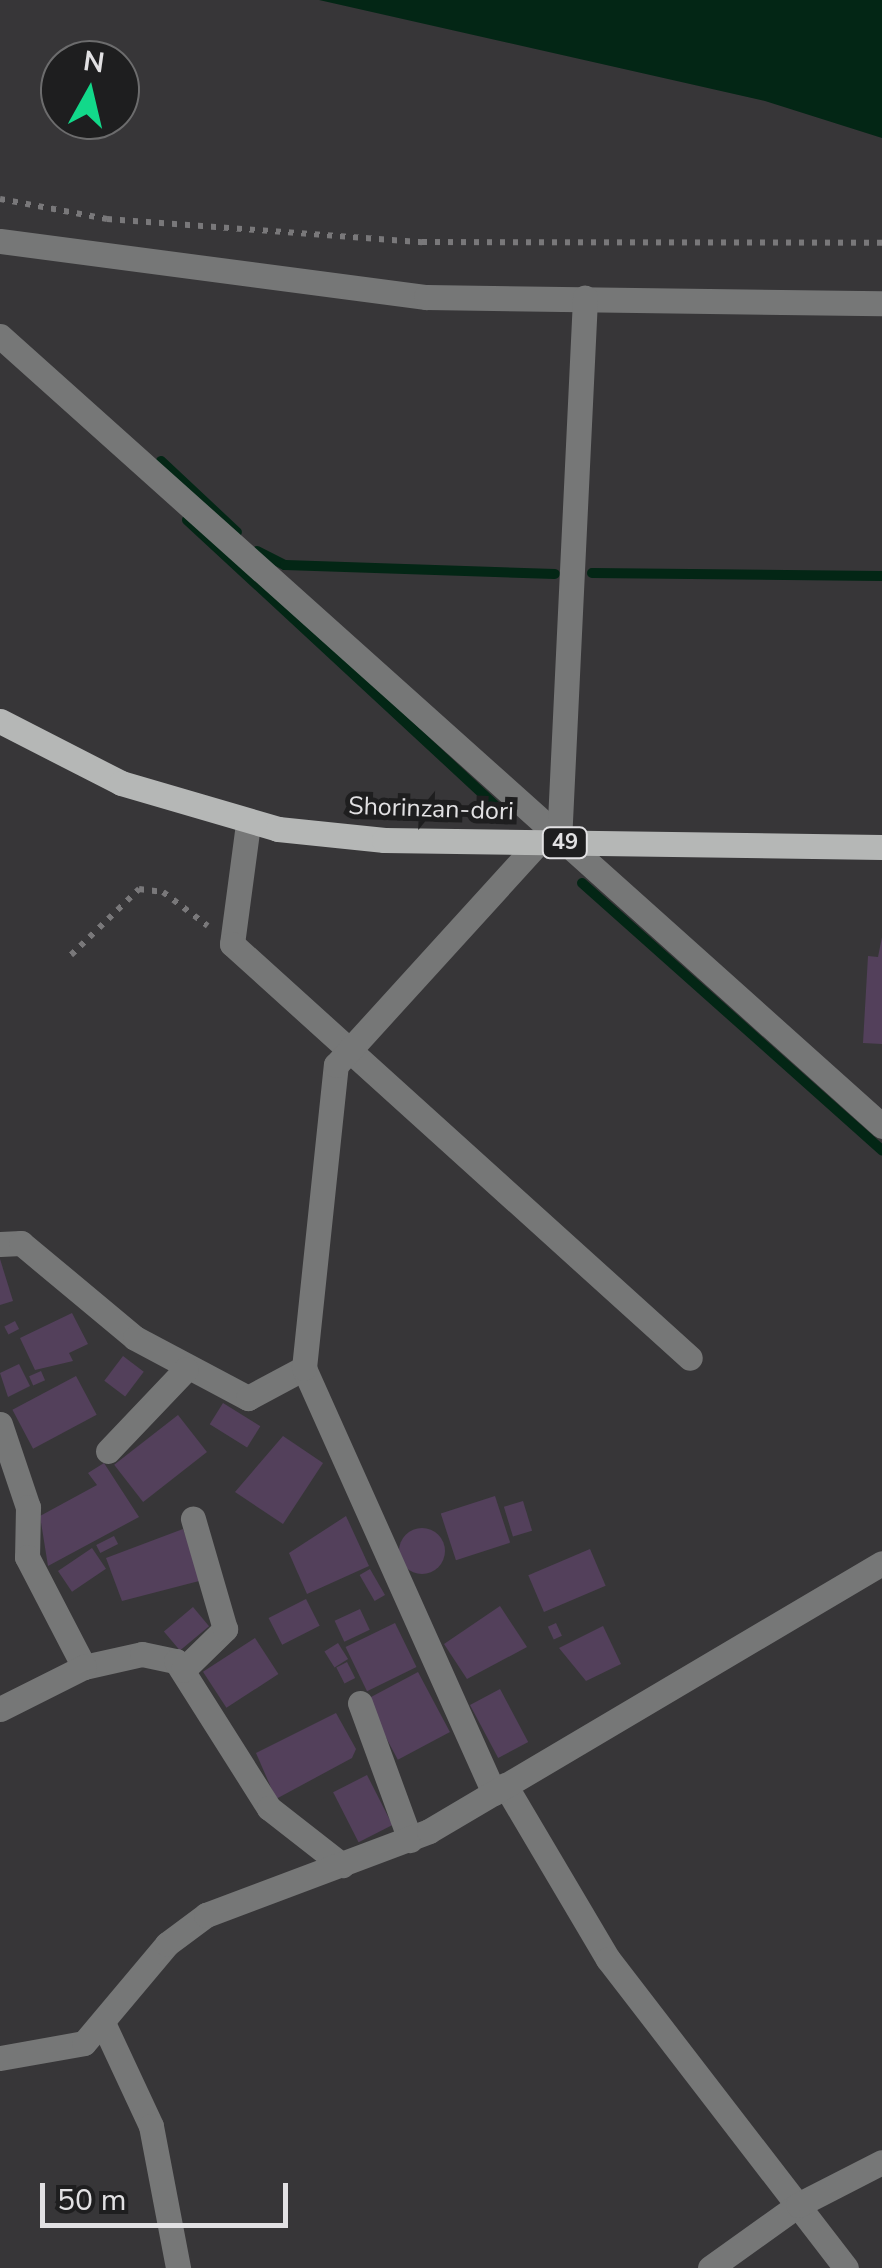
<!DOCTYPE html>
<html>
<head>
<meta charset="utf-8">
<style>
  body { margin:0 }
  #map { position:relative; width:882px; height:2268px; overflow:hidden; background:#373638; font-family:"Nunito Sans",sans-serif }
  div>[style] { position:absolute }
  .water>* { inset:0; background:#032615 }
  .stream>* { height:10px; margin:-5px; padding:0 5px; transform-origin:5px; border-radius:5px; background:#032615 }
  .building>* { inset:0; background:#53405b; transform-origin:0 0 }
  .round { border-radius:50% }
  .path>* { height:6px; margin-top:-3px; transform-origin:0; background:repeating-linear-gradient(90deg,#79787a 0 5px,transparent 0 13px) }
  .minor>* { height:25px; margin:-12.5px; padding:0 12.5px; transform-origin:12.5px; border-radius:12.5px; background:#767777 }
  .major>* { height:25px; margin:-12.5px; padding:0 12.5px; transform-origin:12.5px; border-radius:12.5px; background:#b5b7b6 }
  span { translate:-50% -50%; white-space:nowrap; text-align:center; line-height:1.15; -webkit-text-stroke:10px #1e1e1f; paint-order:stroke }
  .shield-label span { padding:2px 8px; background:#1e1e1f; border:2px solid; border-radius:8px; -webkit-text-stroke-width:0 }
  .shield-label { font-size:22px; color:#e2e1e3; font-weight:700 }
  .street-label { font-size:25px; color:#e2e1e3 }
  .north { position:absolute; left:40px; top:40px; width:100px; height:100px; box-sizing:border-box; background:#1e1e1f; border:2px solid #6c6c6d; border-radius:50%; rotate:8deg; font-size:28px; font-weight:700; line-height:40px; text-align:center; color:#e2e1e3 }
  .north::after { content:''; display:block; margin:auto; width:35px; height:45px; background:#12d98a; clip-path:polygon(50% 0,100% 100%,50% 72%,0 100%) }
  .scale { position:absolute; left:40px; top:2183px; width:248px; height:45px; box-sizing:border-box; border:5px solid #e2e1e3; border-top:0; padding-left:12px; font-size:30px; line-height:35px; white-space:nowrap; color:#e2e1e3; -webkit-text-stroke:8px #1e1e1f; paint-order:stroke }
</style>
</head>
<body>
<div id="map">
  <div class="water">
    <i style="clip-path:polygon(319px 0,882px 0,882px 138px,765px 101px)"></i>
  </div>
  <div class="stream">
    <i style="left:161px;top:461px;width:104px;rotate:43.1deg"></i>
    <i style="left:187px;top:520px;width:422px;rotate:42.8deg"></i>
    <i style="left:257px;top:551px;width:31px;rotate:27deg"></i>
    <i style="left:285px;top:565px;width:270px;rotate:1.9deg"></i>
    <i style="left:592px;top:573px;width:290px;rotate:0.6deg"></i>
    <i style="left:582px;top:883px;width:402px;rotate:41.7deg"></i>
  </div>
  <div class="building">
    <i style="clip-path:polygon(882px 937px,882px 1044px,863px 1043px,868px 956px,878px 957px)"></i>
    <i style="clip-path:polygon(0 1259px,13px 1301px,0 1305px)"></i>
    <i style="clip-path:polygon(72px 1313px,88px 1344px,69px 1353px,73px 1361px,35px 1370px,20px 1338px)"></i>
    <i style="left:15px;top:1321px;width:9px;height:12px;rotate:63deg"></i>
    <i style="left:123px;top:1356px;width:26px;height:31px;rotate:37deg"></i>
    <i style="clip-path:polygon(19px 1364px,30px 1386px,8px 1397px,0 1373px)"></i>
    <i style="left:41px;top:1371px;width:10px;height:13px;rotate:66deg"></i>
    <i style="left:76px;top:1376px;width:44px;height:72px;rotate:62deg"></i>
    <i style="left:223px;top:1403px;width:44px;height:25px;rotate:32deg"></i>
    <i style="left:178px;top:1415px;width:47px;height:81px;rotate:52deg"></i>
    <i style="clip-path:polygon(283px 1436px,323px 1463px,283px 1524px,235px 1492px)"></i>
    <i style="clip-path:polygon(104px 1463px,139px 1517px,48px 1566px,40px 1516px,97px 1485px,88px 1473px)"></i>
    <i style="left:495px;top:1496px;width:49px;height:57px;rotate:72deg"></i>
    <i style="left:523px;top:1501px;width:31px;height:20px;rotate:73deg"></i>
    <i style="clip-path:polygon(346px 1516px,369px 1566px,307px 1594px,289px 1553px)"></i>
    <i class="round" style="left:399px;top:1528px;width:46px;height:46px"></i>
    <i style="clip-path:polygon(183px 1529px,203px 1580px,122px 1601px,106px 1558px)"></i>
    <i style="left:114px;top:1536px;width:9px;height:20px;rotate:63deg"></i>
    <i style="left:92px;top:1548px;width:25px;height:41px;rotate:56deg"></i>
    <i style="left:590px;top:1549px;width:40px;height:67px;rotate:67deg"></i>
    <i style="left:370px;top:1569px;width:30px;height:12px;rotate:60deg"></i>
    <i style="left:306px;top:1599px;width:30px;height:42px;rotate:63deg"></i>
    <i style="clip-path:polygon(500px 1606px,527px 1647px,467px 1679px,444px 1644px)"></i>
    <i style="left:193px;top:1607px;width:25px;height:38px;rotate:50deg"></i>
    <i style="left:360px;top:1609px;width:23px;height:28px;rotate:65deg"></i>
    <i style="left:395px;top:1623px;width:49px;height:55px;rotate:64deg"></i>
    <i style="left:556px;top:1623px;width:14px;height:9px;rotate:65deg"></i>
    <i style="clip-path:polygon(603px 1626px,621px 1664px,586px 1681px,559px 1648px)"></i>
    <i style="left:255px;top:1638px;width:43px;height:62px;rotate:57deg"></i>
    <i style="left:338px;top:1643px;width:19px;height:16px;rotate:58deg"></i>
    <i style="left:347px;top:1662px;width:18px;height:12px;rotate:63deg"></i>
    <i style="left:418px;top:1672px;width:68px;height:59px;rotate:62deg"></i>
    <i style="left:500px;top:1689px;width:60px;height:34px;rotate:62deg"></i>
    <i style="clip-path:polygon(336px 1713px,356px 1749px,352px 1758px,276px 1799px,256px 1753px)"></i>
    <i style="left:367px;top:1775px;width:56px;height:38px;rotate:63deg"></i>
  </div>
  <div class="path">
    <i style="left:0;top:199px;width:109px;rotate:10.6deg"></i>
    <i style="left:107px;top:219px;width:316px;rotate:4.2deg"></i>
    <i style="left:422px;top:242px;width:460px;rotate:0.1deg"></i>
    <i style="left:71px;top:955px;width:95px;rotate:-44.1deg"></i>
    <i style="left:139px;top:889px;width:24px;rotate:7deg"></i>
    <i style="left:163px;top:892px;width:56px;rotate:37.1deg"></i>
  </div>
  <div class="minor">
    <i style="left:0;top:241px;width:430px;rotate:7.5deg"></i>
    <i style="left:426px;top:297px;width:456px;rotate:0.8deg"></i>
    <i style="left:0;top:336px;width:1184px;rotate:41.85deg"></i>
    <i style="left:248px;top:824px;width:121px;rotate:97.6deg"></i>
    <i style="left:232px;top:944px;width:617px;rotate:42.11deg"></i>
    <i style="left:559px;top:842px;width:545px;rotate:-87.26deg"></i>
    <i style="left:0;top:1244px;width:21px;rotate:-3deg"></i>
    <i style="left:21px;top:1243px;width:148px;rotate:39.8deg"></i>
    <i style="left:135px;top:1338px;width:128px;rotate:28deg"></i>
    <i style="left:248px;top:1398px;width:64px;rotate:-28.2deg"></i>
    <i style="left:0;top:1424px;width:88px;rotate:71.4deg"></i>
    <i style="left:28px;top:1507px;width:50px;rotate:91.1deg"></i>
    <i style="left:27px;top:1557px;width:124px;rotate:62.6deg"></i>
    <i style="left:84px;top:1667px;width:59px;rotate:-12.6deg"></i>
    <i style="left:142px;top:1654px;width:35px;rotate:12deg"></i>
    <i style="left:176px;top:1661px;width:174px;rotate:57.7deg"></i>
    <i style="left:269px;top:1808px;width:93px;rotate:38deg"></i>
    <i style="left:108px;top:1451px;width:113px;rotate:-46.4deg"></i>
    <i style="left:183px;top:1670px;width:59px;rotate:-44.3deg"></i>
    <i style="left:225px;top:1629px;width:115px;rotate:-106.2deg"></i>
    <i style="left:360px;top:1703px;width:146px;rotate:69.9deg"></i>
    <i style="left:0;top:1709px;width:94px;rotate:-26.6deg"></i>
    <i style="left:505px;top:1785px;width:202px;rotate:59.4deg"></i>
    <i style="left:608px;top:1959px;width:390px;rotate:52.4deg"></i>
    <i style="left:494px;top:1793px;width:466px;rotate:-114.1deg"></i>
    <i style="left:304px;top:1368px;width:305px;rotate:-84deg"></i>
    <i style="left:336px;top:1065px;width:303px;rotate:-47.7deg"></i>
    <i style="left:104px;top:2025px;width:111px;rotate:65deg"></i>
    <i style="left:151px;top:2126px;width:145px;rotate:79.2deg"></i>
    <i style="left:0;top:2058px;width:85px;rotate:-10.1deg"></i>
    <i style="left:84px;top:2043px;width:129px;rotate:-50deg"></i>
    <i style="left:167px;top:1944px;width:49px;rotate:-36.6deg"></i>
    <i style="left:206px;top:1915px;width:238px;rotate:-20.6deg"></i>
    <i style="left:429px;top:1831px;width:526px;rotate:-30.61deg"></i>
    <i style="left:710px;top:2268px;width:108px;rotate:-35.6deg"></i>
    <i style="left:798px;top:2205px;width:94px;rotate:-27.1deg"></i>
  </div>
  <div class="major">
    <i style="left:0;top:721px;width:136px;rotate:27.1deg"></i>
    <i style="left:121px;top:783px;width:164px;rotate:16.3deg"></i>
    <i style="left:278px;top:829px;width:107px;rotate:5.9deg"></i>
    <i style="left:384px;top:840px;width:498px;rotate:0.8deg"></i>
  </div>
  <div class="shield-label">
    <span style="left:565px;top:843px">49</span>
  </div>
  <div class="street-label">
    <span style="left:431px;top:809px;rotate:2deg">Shorinzan-dori</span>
  </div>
  <div class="north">N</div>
  <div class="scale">50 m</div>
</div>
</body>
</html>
